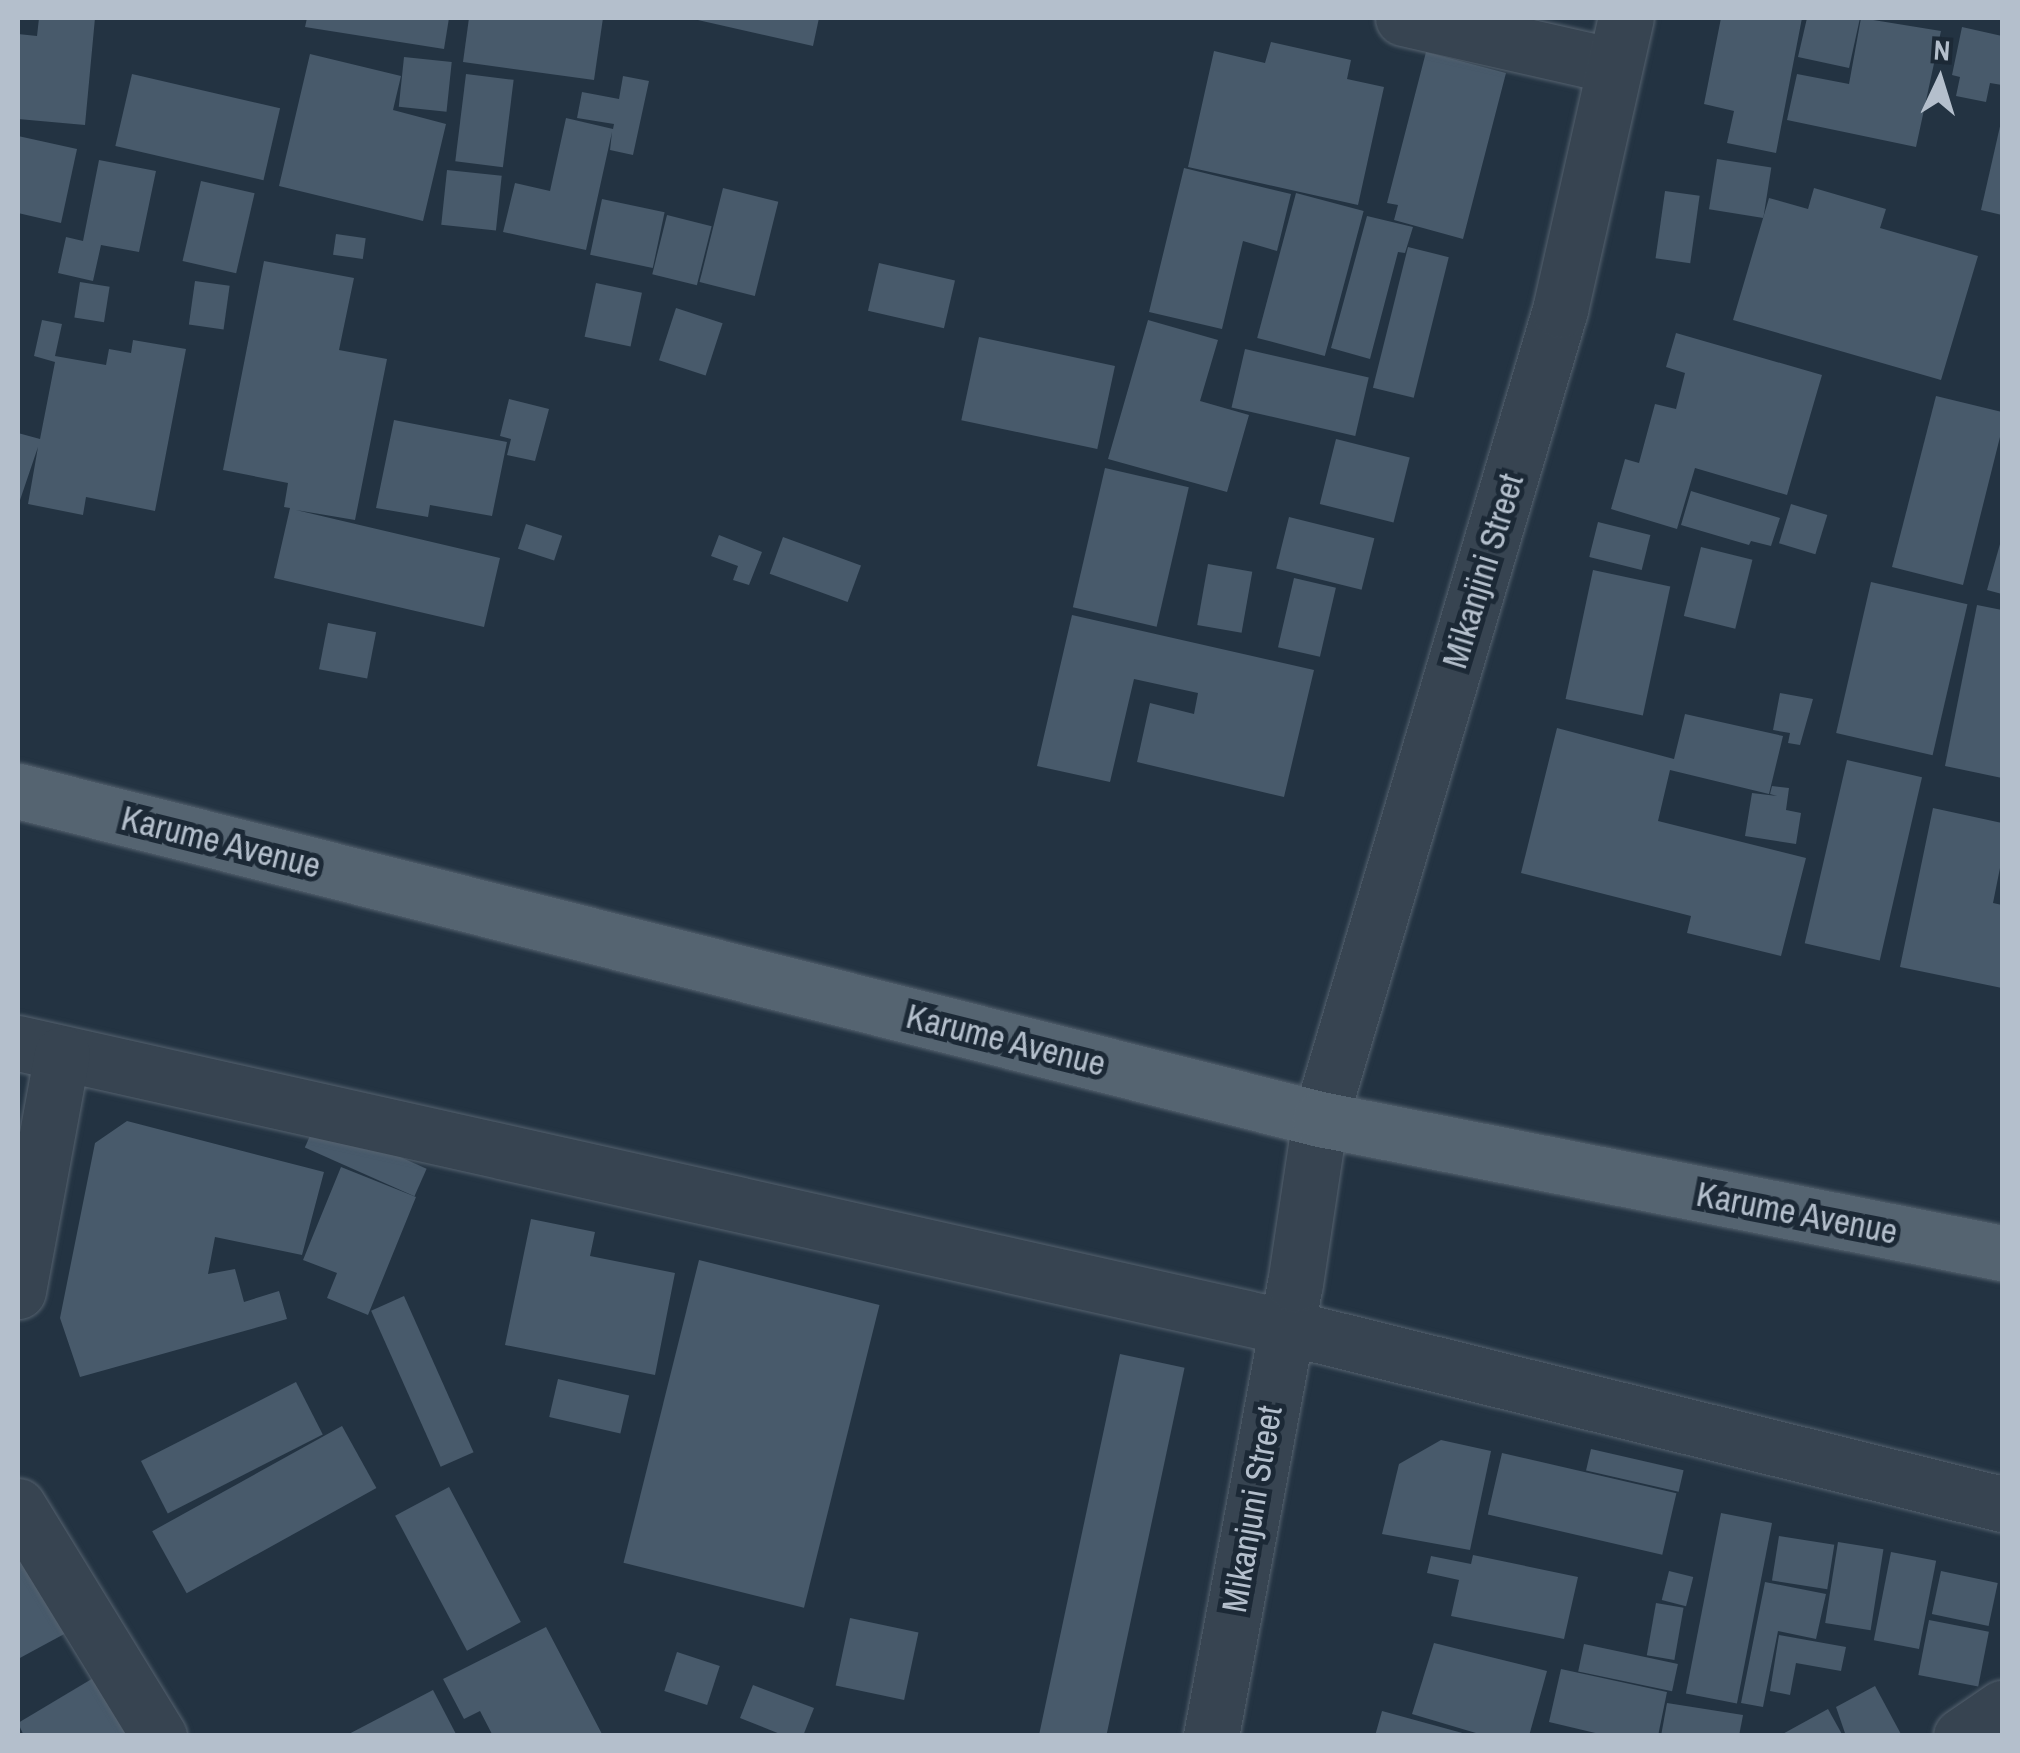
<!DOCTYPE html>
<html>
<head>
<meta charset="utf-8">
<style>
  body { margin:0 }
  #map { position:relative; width:2020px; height:1753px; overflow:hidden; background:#233342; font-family:"Archivo Narrow",sans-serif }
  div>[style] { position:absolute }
  .building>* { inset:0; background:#485a6b; transform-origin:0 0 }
  .roads { filter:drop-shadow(0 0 2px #55626f) drop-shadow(0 0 2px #55626f) }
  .minor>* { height:55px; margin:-27.5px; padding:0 27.5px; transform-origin:27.5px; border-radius:27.5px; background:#374451 }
  .major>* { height:55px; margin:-27.5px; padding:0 27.5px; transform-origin:27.5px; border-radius:27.5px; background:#556471 }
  span { translate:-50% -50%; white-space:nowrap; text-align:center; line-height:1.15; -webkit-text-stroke:10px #1c2936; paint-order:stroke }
  .street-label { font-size:35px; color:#b4bfcc }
  .frame { position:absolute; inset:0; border:20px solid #b4bfcc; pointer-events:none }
  .north { position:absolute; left:1890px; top:30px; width:100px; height:100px; -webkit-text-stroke:8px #1c2936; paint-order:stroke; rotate:4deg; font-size:28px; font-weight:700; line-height:40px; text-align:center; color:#b4bfcc }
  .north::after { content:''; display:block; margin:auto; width:35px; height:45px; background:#b4bfcc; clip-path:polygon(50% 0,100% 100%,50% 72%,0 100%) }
</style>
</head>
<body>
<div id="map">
  <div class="building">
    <i style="clip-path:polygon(39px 18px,95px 18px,85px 125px,18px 119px,18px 34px,37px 36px)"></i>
    <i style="clip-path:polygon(307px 18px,449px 18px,444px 49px,305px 27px)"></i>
    <i style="clip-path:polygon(469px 18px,603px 18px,594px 80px,463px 62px)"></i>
    <i style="clip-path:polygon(689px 18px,819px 18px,813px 46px)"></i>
    <i style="clip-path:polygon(1721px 18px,1802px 18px,1776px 153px,1727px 143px,1734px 111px,1704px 104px)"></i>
    <i style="clip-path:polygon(1807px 18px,1860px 18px,1849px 68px,1798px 57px)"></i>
    <i style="clip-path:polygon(1861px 18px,1941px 31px,1916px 147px,1787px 120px,1797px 74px,1849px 84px)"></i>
    <i style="clip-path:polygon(1962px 27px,2002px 36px,2002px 85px,1990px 83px,1986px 102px,1956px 96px,1960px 77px,1952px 75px)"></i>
    <i style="clip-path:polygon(1271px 42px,1351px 60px,1347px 79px,1384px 87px,1358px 205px,1188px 167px,1214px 51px,1265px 63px)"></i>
    <i style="clip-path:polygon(1426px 52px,1506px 73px,1463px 239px,1394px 220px,1398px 205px,1387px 203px)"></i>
    <i style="clip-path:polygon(310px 54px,401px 76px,393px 110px,446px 124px,423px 221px,279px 186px)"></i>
    <i style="left:404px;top:57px;width:48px;height:50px;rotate:6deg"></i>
    <i style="left:132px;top:74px;width:152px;height:74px;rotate:13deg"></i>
    <i style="left:466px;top:74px;width:48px;height:88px;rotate:7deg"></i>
    <i style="clip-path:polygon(623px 76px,649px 81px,633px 155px,610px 150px,612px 132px,586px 250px,503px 232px,515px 183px,550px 191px,566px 118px,613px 129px,614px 124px,577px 118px,582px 92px,619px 99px)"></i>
    <i style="clip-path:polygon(2001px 122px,2002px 122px,2002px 215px,1981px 210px)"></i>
    <i style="clip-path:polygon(18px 136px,77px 149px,61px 223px,18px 213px)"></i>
    <i style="left:1717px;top:159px;width:55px;height:51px;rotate:9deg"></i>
    <i style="clip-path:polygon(99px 160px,156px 171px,139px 252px,101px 245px,93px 281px,58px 273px,66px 237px,83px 241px)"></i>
    <i style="clip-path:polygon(1184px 168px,1291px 194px,1277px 251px,1243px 241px,1222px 329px,1149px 312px)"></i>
    <i style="left:447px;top:170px;width:55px;height:55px;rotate:6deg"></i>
    <i style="left:201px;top:181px;width:55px;height:82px;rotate:13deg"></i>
    <i style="left:723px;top:188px;width:57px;height:97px;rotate:14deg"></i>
    <i style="clip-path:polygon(1814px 188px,1886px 209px,1880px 228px,1978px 256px,1941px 380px,1733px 320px,1769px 198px,1808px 209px)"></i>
    <i style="left:1665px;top:191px;width:35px;height:68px;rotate:8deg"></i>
    <i style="left:1296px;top:193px;width:70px;height:150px;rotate:15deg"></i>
    <i style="left:602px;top:199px;width:64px;height:57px;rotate:12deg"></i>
    <i style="left:667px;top:215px;width:46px;height:61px;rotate:14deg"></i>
    <i style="clip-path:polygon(1367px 216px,1413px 227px,1405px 253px,1398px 252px,1370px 359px,1331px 348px)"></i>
    <i style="left:336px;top:234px;width:30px;height:21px;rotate:8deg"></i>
    <i style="left:1408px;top:247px;width:42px;height:145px;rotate:14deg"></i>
    <i style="clip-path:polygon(264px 261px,354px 278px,339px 350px,387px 359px,355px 520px,296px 510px,500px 558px,484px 627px,274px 578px,290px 508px,284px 507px,288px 483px,223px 470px)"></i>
    <i style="left:879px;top:263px;width:78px;height:49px;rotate:13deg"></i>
    <i style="left:195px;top:281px;width:35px;height:44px;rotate:8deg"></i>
    <i style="left:80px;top:282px;width:30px;height:36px;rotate:9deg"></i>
    <i style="left:596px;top:283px;width:47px;height:55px;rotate:12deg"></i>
    <i style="left:676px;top:308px;width:49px;height:55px;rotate:18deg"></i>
    <i style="clip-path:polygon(42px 320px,62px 324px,55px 356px,106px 365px,109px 349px,131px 353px,133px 340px,186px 349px,155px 511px,86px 497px,83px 515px,28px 504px,38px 447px,18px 506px,18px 433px,40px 439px,55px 362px,34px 356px)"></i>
    <i style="clip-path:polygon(1148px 320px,1218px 340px,1200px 401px,1249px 415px,1227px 492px,1108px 459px)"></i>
    <i style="clip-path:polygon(1676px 333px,1822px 375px,1787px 495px,1695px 468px,1677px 529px,1611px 509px,1625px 459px,1639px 463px,1655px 404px,1676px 409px,1685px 373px,1666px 367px)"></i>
    <i style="left:979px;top:337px;width:139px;height:85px;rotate:12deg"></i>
    <i style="left:1245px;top:349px;width:127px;height:60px;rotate:13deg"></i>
    <i style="clip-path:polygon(1936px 396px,2002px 412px,2002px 429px,1963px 585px,1892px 567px)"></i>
    <i style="clip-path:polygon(509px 399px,549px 409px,535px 461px,507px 455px,511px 439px,500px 436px)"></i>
    <i style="clip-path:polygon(394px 420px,507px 442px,492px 516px,430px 505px,428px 517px,376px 508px)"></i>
    <i style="left:1336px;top:439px;width:76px;height:67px;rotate:14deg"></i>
    <i style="left:1105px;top:468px;width:86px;height:143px;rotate:13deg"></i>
    <i style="clip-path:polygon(1691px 491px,1780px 518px,1771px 546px,1751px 541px,1749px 545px,1681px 525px)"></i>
    <i style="left:1791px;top:504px;width:38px;height:41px;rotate:17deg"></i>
    <i style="left:1289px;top:517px;width:88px;height:53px;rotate:14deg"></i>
    <i style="left:1598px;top:522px;width:54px;height:36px;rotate:14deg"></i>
    <i style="left:526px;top:524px;width:38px;height:26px;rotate:18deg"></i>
    <i style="clip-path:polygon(719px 535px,762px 552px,749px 585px,733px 580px,738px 566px,711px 556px)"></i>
    <i style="left:783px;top:537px;width:83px;height:39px;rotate:20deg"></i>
    <i style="clip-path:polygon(2002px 537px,2002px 594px,1987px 590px)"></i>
    <i style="left:1701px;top:547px;width:53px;height:71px;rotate:14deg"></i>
    <i style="left:1208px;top:564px;width:45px;height:62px;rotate:10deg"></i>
    <i style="left:1593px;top:570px;width:79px;height:132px;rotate:12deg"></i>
    <i style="left:1294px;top:578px;width:43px;height:71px;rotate:13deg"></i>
    <i style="left:1871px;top:582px;width:99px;height:155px;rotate:13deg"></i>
    <i style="clip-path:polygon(1977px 605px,2002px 610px,2002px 778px,1945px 766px)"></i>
    <i style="clip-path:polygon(1072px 615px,1314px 670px,1284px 797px,1137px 762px,1150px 703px,1194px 714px,1198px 693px,1134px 679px,1110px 782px,1037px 766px)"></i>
    <i style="left:328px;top:623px;width:49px;height:47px;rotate:11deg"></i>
    <i style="clip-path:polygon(1780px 693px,1813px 699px,1800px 745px,1788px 743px,1790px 733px,1773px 730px)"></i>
    <i style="clip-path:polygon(1685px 714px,1783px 736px,1769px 794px,1670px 770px,1658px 821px,1806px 858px,1781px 956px,1687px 933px,1691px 916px,1521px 873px,1557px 728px,1674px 759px)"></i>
    <i style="left:1847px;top:760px;width:77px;height:188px;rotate:13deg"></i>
    <i style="clip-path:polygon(1772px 786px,1789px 788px,1786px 810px,1801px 813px,1796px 844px,1745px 836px,1752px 793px,1777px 796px,1770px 794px)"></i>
    <i style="clip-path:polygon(1933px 808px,2002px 823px,2002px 858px,1993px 903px,2002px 905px,2002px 988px,1900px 967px)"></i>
    <i style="left:317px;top:1120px;width:120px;height:30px;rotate:24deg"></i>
    <i style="clip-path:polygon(127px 1121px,324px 1172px,302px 1255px,215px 1237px,208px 1274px,235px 1269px,244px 1302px,279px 1291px,287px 1319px,80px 1377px,60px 1318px,95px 1143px)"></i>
    <i style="clip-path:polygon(341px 1167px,416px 1197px,368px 1315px,327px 1298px,337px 1273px,303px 1260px)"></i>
    <i style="clip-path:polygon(531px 1219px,595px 1232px,590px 1256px,675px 1273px,655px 1375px,505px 1345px)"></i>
    <i style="left:699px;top:1260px;width:186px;height:312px;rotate:14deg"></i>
    <i style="left:404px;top:1296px;width:171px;height:36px;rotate:66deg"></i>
    <i style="left:1120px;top:1354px;width:66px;height:393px;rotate:12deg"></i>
    <i style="left:558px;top:1379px;width:73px;height:39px;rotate:13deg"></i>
    <i style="left:296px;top:1382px;width:59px;height:174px;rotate:63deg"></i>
    <i style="left:342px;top:1426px;width:71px;height:217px;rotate:61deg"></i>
    <i style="clip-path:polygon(1441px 1440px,1491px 1451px,1470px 1550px,1382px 1534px,1399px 1464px)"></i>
    <i style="left:1591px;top:1449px;width:95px;height:22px;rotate:13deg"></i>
    <i style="left:1502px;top:1453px;width:179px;height:63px;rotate:13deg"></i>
    <i style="left:449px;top:1487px;width:153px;height:61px;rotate:62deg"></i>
    <i style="clip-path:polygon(18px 1513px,79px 1626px,18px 1659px)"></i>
    <i style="left:1721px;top:1513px;width:52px;height:184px;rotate:11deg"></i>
    <i style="left:1779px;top:1536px;width:56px;height:45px;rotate:9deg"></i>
    <i style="left:1838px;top:1542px;width:46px;height:82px;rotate:9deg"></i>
    <i style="left:1891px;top:1552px;width:46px;height:90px;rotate:11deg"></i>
    <i style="clip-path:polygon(1473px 1555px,1578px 1577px,1564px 1639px,1451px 1616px,1459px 1580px,1427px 1573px,1431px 1556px,1471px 1564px)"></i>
    <i style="left:1669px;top:1571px;width:25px;height:30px;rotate:14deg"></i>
    <i style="left:1941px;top:1571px;width:58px;height:44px;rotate:12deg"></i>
    <i style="clip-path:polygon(1765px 1582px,1826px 1594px,1816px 1639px,1778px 1631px,1763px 1707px,1741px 1703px)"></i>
    <i style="left:1656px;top:1603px;width:28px;height:53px;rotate:10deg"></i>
    <i style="left:850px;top:1618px;width:70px;height:69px;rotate:12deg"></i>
    <i style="left:1929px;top:1620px;width:61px;height:56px;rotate:11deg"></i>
    <i style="clip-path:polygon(546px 1627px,603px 1736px,493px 1736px,480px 1711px,464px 1719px,443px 1679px)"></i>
    <i style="clip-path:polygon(1779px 1635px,1846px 1647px,1841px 1671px,1796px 1663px,1790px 1695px,1770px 1691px)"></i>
    <i style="clip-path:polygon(1434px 1643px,1547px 1671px,1529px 1736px,1486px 1736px,1412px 1714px)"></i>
    <i style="left:1584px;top:1644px;width:96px;height:28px;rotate:12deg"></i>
    <i style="left:677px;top:1652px;width:45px;height:41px;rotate:18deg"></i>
    <i style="clip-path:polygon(1561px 1669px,1667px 1692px,1658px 1736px,1608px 1736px,1549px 1722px)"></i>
    <i style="clip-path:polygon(95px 1677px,131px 1736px,24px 1736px,18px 1723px)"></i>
    <i style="clip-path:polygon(753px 1685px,814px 1708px,803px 1736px,785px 1736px,740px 1718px)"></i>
    <i style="clip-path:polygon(1875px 1686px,1902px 1736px,1846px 1736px,1836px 1707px)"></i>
    <i style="clip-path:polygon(433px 1690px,457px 1736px,345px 1736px)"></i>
    <i style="clip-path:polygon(1667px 1703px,1743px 1715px,1739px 1736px,1661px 1736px)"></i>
    <i style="clip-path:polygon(1828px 1709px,1843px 1736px,1779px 1736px)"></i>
    <i style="clip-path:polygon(1382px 1711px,1466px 1734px,1466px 1736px,1375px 1736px)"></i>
  </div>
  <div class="roads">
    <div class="minor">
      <i style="left:1403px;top:18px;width:216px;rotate:12.8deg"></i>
      <i style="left:18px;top:1043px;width:1299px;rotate:12.62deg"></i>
      <i style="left:1286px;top:1327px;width:738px;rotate:13.89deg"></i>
      <i style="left:18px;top:1291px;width:241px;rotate:-79.5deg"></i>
      <i style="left:18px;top:1506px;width:270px;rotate:58.5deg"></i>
      <i style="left:1211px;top:1736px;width:460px;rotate:-79.5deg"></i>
      <i style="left:1295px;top:1284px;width:167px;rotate:-81.4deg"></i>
      <i style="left:1320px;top:1119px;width:844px;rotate:-73.48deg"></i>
      <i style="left:1560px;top:310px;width:299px;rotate:-77.3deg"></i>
      <i style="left:1961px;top:1736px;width:50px;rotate:-34.3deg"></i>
    </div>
    <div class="major">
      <i style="left:18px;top:791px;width:1343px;rotate:14.14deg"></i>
      <i style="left:1320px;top:1119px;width:695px;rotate:11.12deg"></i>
    </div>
  </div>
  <div class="street-label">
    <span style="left:1483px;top:571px;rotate:-73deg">Mikanjini Street</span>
    <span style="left:221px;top:842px;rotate:14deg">Karume Avenue</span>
    <span style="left:1006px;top:1040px;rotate:14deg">Karume Avenue</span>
    <span style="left:1797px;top:1213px;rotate:11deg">Karume Avenue</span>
    <span style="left:1252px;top:1509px;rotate:-80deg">Mikanjuni Street</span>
  </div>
  <div class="frame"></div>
  <div class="north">N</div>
</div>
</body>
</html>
